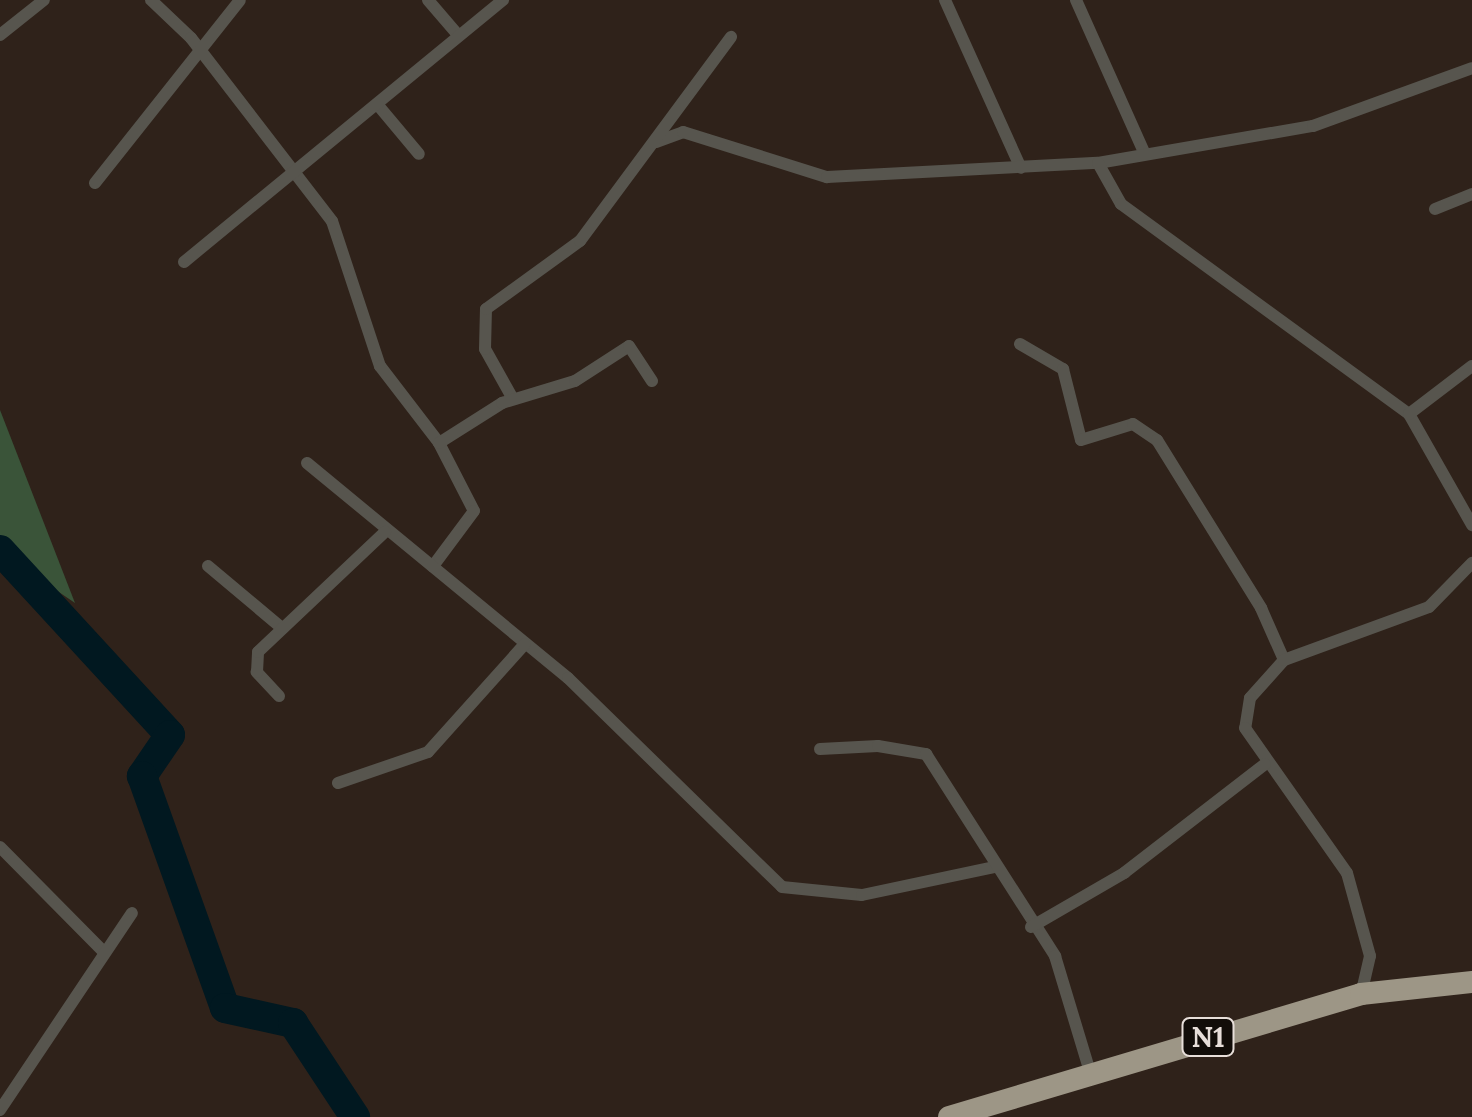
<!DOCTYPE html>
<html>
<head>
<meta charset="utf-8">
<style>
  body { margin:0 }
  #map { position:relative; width:1472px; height:1117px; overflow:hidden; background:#2f221a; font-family:Lora,serif }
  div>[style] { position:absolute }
  .green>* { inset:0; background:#3a5439 }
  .river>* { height:30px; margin:-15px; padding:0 15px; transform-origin:15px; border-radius:15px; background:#011820 }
  .street>* { height:12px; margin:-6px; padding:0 6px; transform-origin:6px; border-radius:6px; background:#57554e }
  .highway>* { height:22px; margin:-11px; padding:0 11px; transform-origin:11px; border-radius:11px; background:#9d9686 }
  span { translate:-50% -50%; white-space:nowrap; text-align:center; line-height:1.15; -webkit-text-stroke:9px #120d09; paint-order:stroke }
  .shield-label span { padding:2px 8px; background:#120d09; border:2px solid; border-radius:8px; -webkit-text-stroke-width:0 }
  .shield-label { font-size:28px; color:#e7ded9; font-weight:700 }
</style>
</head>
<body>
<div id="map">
  <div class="green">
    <i style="clip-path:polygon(0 410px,75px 603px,0 552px)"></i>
  </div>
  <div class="river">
    <i style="left:0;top:550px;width:251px;rotate:47.4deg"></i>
    <i style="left:170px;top:735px;width:50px;rotate:124.3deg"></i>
    <i style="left:142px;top:776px;width:246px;rotate:70.3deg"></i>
    <i style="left:225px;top:1008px;width:70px;rotate:12.4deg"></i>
    <i style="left:293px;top:1023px;width:113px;rotate:56.6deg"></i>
  </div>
  <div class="street">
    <i style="left:151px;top:0;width:55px;rotate:43.5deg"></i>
    <i style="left:191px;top:38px;width:231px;rotate:52.4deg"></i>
    <i style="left:332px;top:221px;width:153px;rotate:71.7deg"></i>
    <i style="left:380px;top:366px;width:97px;rotate:52.5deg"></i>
    <i style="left:439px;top:443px;width:76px;rotate:62.8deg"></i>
    <i style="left:474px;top:511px;width:69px;rotate:126.7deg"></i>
    <i style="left:428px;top:0;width:46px;rotate:49.4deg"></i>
    <i style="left:945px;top:0;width:184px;rotate:65.7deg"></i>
    <i style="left:1076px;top:0;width:167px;rotate:65.9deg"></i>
    <i style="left:0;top:35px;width:56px;rotate:-38.5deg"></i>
    <i style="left:377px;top:104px;width:65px;rotate:50deg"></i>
    <i style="left:656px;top:142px;width:29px;rotate:-20deg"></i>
    <i style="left:683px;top:132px;width:151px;rotate:17.4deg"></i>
    <i style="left:827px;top:177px;width:271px;rotate:-3deg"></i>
    <i style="left:1098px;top:163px;width:218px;rotate:-9.8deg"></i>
    <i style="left:1313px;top:126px;width:169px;rotate:-20deg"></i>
    <i style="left:1098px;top:163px;width:47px;rotate:60.7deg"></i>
    <i style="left:1121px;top:204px;width:356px;rotate:36.1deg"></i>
    <i style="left:1409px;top:414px;width:128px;rotate:60.4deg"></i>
    <i style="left:95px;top:183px;width:233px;rotate:-51.6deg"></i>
    <i style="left:1435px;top:209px;width:40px;rotate:-22deg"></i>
    <i style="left:184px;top:262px;width:413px;rotate:-39.4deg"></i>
    <i style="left:1020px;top:344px;width:50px;rotate:30.2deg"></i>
    <i style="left:1063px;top:369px;width:73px;rotate:75.8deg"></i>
    <i style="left:1081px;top:440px;width:54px;rotate:-17.1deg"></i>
    <i style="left:1133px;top:424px;width:29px;rotate:34deg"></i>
    <i style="left:1157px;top:440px;width:198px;rotate:58.2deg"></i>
    <i style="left:1261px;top:608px;width:57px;rotate:66.1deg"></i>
    <i style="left:1284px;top:660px;width:51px;rotate:131.8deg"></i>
    <i style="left:1250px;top:698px;width:30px;rotate:99deg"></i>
    <i style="left:1245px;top:728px;width:177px;rotate:54.9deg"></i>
    <i style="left:1347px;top:873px;width:86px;rotate:74.5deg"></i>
    <i style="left:1370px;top:956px;width:39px;rotate:103deg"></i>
    <i style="left:513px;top:399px;width:57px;rotate:-119.2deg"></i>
    <i style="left:485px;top:349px;width:40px;rotate:-88.6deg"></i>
    <i style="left:486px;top:309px;width:116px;rotate:-35.9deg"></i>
    <i style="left:580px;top:241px;width:254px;rotate:-53.5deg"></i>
    <i style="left:1409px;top:414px;width:79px;rotate:-37.3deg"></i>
    <i style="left:439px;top:443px;width:75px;rotate:-32.4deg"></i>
    <i style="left:502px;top:403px;width:76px;rotate:-16.8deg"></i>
    <i style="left:575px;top:381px;width:64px;rotate:-32.9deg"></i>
    <i style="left:629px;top:346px;width:42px;rotate:56.7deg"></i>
    <i style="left:307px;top:463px;width:338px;rotate:39.5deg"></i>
    <i style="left:568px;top:678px;width:299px;rotate:44.3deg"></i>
    <i style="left:782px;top:887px;width:80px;rotate:5.7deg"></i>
    <i style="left:862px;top:895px;width:136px;rotate:-11.9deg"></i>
    <i style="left:208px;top:566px;width:97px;rotate:40deg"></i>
    <i style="left:1284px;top:660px;width:154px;rotate:-20.1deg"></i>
    <i style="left:1429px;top:607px;width:62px;rotate:-45.7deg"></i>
    <i style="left:279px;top:696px;width:33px;rotate:-133deg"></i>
    <i style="left:257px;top:672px;width:20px;rotate:-87deg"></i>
    <i style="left:258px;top:652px;width:175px;rotate:-43.4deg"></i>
    <i style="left:820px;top:749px;width:58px;rotate:-3deg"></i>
    <i style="left:878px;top:746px;width:49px;rotate:9.5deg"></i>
    <i style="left:926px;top:754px;width:240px;rotate:57.4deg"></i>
    <i style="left:1055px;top:956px;width:124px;rotate:73.2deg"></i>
    <i style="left:338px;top:783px;width:95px;rotate:-19deg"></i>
    <i style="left:428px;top:752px;width:145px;rotate:-48.1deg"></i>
    <i style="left:0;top:847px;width:148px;rotate:45.3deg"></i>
    <i style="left:1031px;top:927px;width:108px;rotate:-30.1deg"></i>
    <i style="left:1124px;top:873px;width:178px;rotate:-37.7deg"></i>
    <i style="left:0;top:1110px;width:237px;rotate:-56.2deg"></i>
  </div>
  <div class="highway">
    <i style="left:949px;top:1117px;width:430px;rotate:-16.6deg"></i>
    <i style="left:1361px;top:994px;width:112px;rotate:-6.2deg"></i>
  </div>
  <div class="shield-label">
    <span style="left:1208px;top:1037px">N1</span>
  </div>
</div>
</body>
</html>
